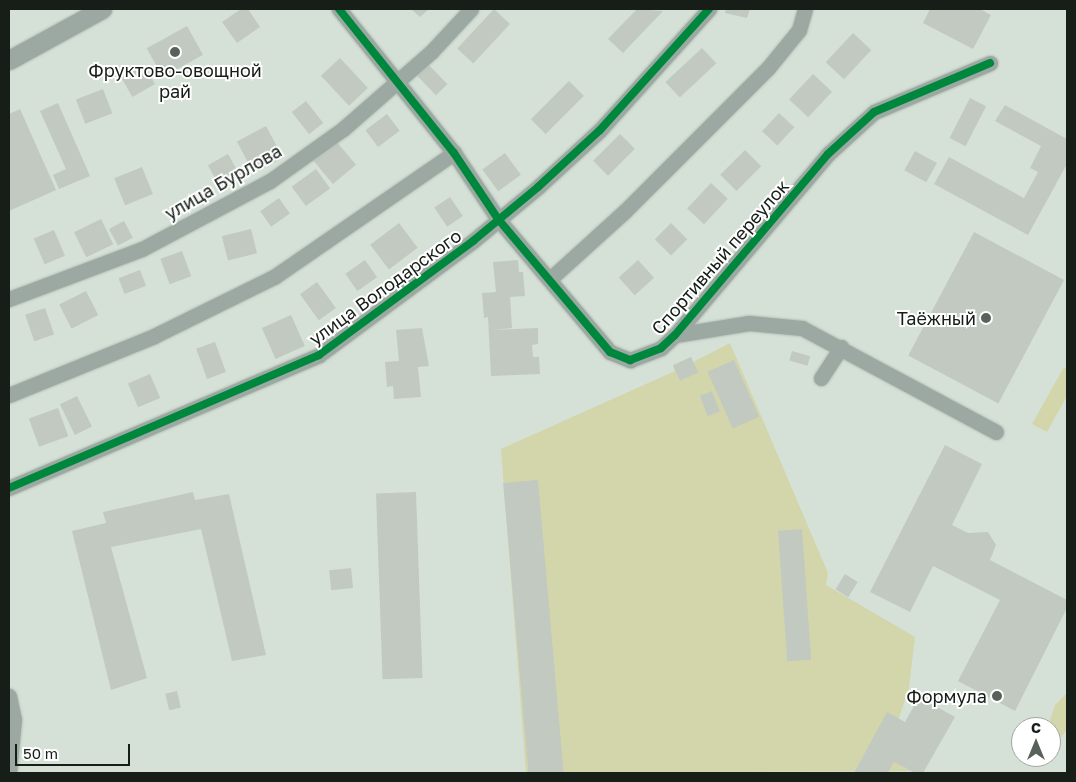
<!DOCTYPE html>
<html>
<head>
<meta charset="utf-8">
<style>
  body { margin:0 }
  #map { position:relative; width:1076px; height:782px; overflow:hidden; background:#d5e1d6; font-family:"Golos Text",sans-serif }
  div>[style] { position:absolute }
  .green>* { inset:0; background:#d3d6aa }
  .building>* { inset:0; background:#c2c9c0; transform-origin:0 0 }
  .roads { filter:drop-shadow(0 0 1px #b3bdb4) drop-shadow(0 0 1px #b3bdb4) }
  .minor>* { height:15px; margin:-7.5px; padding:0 7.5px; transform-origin:7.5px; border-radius:7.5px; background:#9ca8a2 }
  .tertiary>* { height:19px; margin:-9.5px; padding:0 9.5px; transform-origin:9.5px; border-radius:9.5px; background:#9ca8a2 }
  .cycleway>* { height:8px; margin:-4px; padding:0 4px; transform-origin:4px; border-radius:4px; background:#00873e }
  .dots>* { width:14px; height:14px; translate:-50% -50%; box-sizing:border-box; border:2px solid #fff; border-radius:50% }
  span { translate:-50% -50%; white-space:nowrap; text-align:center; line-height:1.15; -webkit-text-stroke:4px #fff; paint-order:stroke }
  .poi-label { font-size:18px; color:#161e17 }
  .right { translate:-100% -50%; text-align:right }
  .street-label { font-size:18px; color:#161e17 }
  .frame { position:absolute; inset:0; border:10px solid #161e17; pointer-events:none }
  .north { position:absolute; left:1011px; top:717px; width:50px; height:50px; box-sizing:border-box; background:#fff; border:1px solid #a2a5a2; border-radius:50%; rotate:0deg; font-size:14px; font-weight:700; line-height:20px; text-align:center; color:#161e17 }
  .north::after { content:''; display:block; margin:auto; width:18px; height:22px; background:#59625a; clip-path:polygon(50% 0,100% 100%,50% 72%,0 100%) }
  .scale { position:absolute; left:15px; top:744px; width:115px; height:22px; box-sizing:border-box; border:2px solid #161e17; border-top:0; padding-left:6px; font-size:15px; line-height:18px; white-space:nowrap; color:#161e17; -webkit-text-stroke:4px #fff; paint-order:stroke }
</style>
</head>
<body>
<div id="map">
  <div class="green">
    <i style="clip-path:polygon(730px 343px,828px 573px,826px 585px,915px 637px,909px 688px,886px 757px,910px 771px,526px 773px,501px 449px,675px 371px,673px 365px,691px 357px,693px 362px)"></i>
    <i style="clip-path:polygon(1064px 367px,1067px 369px,1067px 396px,1047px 432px,1032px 424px)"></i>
    <i style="clip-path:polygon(1067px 693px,1067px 730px,1058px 740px,1048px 726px,1055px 705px)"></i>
  </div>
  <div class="building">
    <i style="clip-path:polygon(241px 9px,248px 9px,260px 27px,237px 43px,222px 22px)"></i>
    <i style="clip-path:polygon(411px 9px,429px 9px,420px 17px)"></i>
    <i style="left:494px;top:9px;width:22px;height:54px;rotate:43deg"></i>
    <i style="clip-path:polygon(637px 9px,663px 11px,623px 53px,608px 39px)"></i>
    <i style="clip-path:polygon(726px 9px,750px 9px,747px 18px,725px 13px)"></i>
    <i style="clip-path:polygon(930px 9px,980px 9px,991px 15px,973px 49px,923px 23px)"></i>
    <i style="left:187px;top:26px;width:33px;height:46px;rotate:61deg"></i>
    <i style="left:853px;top:33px;width:25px;height:40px;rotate:43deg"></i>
    <i style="left:702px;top:48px;width:21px;height:50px;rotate:47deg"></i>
    <i style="left:340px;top:58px;width:41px;height:26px;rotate:47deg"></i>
    <i style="left:428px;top:64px;width:28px;height:16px;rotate:46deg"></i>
    <i style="left:144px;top:65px;width:22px;height:26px;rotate:60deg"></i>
    <i style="left:813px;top:74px;width:26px;height:35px;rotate:43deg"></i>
    <i style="left:569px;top:81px;width:21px;height:54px;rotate:45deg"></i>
    <i style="left:103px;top:89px;width:26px;height:29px;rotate:69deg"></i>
    <i style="left:970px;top:98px;width:18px;height:45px;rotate:27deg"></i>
    <i style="left:306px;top:101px;width:28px;height:18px;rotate:52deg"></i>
    <i style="clip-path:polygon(58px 103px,90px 176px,59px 189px,53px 175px,66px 169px,40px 111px)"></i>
    <i style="clip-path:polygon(1005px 105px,1067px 139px,1067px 164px,1028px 235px,934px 184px,949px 157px,1024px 198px,1038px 172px,1030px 168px,1041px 146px,995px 121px)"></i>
    <i style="clip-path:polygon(20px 109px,56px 190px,9px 211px,9px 114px)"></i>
    <i style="left:779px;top:113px;width:21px;height:25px;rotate:43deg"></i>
    <i style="left:387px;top:114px;width:21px;height:27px;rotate:53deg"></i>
    <i style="left:266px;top:126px;width:36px;height:33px;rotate:62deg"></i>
    <i style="left:620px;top:134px;width:21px;height:38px;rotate:45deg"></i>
    <i style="left:336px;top:141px;width:31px;height:30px;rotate:50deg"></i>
    <i style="left:745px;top:150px;width:23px;height:35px;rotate:45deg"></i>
    <i style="left:915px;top:151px;width:25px;height:22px;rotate:29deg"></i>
    <i style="left:505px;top:153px;width:27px;height:28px;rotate:54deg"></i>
    <i style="left:228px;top:154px;width:25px;height:23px;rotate:61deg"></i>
    <i style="left:142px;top:167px;width:29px;height:30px;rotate:68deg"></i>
    <i style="left:316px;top:169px;width:24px;height:30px;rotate:54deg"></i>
    <i style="left:711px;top:183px;width:23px;height:35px;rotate:43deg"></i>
    <i style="left:450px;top:197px;width:23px;height:19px;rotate:56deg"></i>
    <i style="left:279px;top:198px;width:19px;height:23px;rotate:55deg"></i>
    <i style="left:101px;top:219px;width:28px;height:30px;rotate:64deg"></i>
    <i style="left:124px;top:221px;width:19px;height:17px;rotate:62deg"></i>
    <i style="left:399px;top:223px;width:31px;height:36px;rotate:53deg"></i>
    <i style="left:671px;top:223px;width:23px;height:23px;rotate:45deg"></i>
    <i style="left:251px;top:229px;width:25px;height:30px;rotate:76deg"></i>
    <i style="left:54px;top:230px;width:28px;height:22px;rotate:67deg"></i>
    <i style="left:974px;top:232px;width:102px;height:140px;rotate:28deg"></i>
    <i style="left:182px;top:251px;width:27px;height:23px;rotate:70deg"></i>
    <i style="left:365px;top:260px;width:21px;height:24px;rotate:55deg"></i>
    <i style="clip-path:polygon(518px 260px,519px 272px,523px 272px,525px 296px,510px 297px,512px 328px,491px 330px,538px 328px,538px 344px,532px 345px,533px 357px,539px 357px,540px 374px,491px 376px,488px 317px,484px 318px,482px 293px,496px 292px,493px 262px)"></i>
    <i style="left:638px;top:260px;width:24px;height:26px;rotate:48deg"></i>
    <i style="left:140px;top:270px;width:17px;height:23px;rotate:69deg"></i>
    <i style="left:317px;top:282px;width:32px;height:21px;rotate:54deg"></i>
    <i style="left:86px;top:291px;width:27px;height:30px;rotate:63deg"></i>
    <i style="left:45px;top:308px;width:28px;height:21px;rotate:71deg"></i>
    <i style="left:291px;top:315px;width:34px;height:32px;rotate:66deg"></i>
    <i style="clip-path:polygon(422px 328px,429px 366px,418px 367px,421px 397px,394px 399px,393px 386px,387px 387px,385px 362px,399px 361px,396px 330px)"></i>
    <i style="left:215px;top:342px;width:32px;height:20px;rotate:70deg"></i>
    <i style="left:792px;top:351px;width:19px;height:10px;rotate:16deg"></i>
    <i style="left:691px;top:357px;width:17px;height:20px;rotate:65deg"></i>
    <i style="left:734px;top:360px;width:62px;height:29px;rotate:66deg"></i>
    <i style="left:150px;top:374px;width:26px;height:24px;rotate:67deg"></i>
    <i style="left:712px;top:391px;width:22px;height:13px;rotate:69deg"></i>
    <i style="left:77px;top:396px;width:34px;height:19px;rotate:64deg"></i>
    <i style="left:58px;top:408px;width:30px;height:31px;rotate:70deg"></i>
    <i style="clip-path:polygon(945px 445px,982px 464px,952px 525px,968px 533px,988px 532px,996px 545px,990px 560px,1067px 600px,1067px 608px,1015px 711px,958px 681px,1000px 600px,933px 566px,910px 612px,870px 592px)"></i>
    <i style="left:538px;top:480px;width:294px;height:35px;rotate:85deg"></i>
    <i style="clip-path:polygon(193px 492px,195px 500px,229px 494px,266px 655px,232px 661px,201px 529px,111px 547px,147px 678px,111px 690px,72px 531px,106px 523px,103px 512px)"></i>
    <i style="left:416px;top:492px;width:186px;height:40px;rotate:88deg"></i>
    <i style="left:802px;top:529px;width:131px;height:24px;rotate:86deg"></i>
    <i style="left:351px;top:568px;width:20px;height:22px;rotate:84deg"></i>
    <i style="left:845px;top:574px;width:15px;height:18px;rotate:32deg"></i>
    <i style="left:177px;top:691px;width:17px;height:12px;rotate:77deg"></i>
    <i style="clip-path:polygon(919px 697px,955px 717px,923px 773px,915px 773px,894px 762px,888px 773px,854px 773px,887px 712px,905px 722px)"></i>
  </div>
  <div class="roads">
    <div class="minor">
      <i style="left:339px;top:9px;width:184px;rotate:51.4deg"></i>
      <i style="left:454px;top:153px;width:79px;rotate:56.3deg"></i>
      <i style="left:498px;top:219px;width:174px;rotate:49.9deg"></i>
      <i style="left:610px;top:352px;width:22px;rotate:22deg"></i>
      <i style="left:630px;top:360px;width:33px;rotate:-21deg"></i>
      <i style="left:661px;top:348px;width:19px;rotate:-43deg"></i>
      <i style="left:675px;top:335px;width:237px;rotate:-49.8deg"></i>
      <i style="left:828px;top:154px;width:62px;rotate:-42.4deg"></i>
      <i style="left:874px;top:112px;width:126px;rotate:-22.9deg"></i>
      <i style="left:550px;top:279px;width:101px;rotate:-42.2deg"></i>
      <i style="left:625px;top:211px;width:202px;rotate:-45deg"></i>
      <i style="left:768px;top:68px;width:49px;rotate:-50.8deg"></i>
      <i style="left:799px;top:30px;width:22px;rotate:-74deg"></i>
      <i style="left:9px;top:299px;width:142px;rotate:-20.6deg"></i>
      <i style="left:142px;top:249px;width:145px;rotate:-28deg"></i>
      <i style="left:270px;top:181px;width:90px;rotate:-35.5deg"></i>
      <i style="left:343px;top:129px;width:118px;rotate:-41.2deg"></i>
      <i style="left:432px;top:51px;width:57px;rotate:-47.1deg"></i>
      <i style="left:675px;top:335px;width:75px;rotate:-9.2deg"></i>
      <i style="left:749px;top:323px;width:53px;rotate:5.4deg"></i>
      <i style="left:802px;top:328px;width:220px;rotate:28.2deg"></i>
      <i style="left:821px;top:378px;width:37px;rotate:-57deg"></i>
      <i style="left:9px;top:395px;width:157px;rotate:-22.1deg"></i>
      <i style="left:154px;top:336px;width:134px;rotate:-26.2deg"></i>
      <i style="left:274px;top:277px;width:219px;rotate:-34.6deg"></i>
      <i style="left:9px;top:488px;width:337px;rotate:-23.2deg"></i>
      <i style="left:319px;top:355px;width:192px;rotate:-36.5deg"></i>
      <i style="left:473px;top:241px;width:85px;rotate:-39.7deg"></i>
      <i style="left:538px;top:187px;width:84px;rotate:-42.6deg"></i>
      <i style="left:600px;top:130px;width:163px;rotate:-48deg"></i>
      <i style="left:9px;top:696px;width:24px;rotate:78deg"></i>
      <i style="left:14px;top:719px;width:54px;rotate:95.3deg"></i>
    </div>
    <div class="tertiary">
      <i style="left:9px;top:60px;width:106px;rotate:-28.7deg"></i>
    </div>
  </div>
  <div class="cycleway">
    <i style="left:339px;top:9px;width:184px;rotate:51.4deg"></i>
    <i style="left:454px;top:153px;width:79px;rotate:56.3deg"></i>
    <i style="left:498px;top:219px;width:174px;rotate:49.9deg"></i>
    <i style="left:610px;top:352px;width:22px;rotate:22deg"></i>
    <i style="left:630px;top:360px;width:33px;rotate:-21deg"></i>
    <i style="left:661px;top:348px;width:19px;rotate:-43deg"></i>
    <i style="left:675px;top:335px;width:237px;rotate:-49.8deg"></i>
    <i style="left:828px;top:154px;width:62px;rotate:-42.4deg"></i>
    <i style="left:874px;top:112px;width:126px;rotate:-22.9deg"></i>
    <i style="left:9px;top:488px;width:337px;rotate:-23.2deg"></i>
    <i style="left:319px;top:355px;width:192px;rotate:-36.5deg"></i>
    <i style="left:473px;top:241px;width:85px;rotate:-39.7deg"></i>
    <i style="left:538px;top:187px;width:84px;rotate:-42.6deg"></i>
    <i style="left:600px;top:130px;width:163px;rotate:-48deg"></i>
  </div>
  <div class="dots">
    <i style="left:175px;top:52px;background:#59625a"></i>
    <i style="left:986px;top:318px;background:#59625a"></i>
    <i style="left:997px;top:696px;background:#59625a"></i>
  </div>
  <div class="poi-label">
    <span style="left:175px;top:81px">Фруктово-овощной<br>рай</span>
    <span class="right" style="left:976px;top:318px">Таёжный</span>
    <span class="right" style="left:987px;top:696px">Формула</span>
  </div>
  <div class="street-label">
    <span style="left:223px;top:182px;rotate:-30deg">улица Бурлова</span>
    <span style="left:720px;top:257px;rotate:-49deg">Спортивный переулок</span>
    <span style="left:385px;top:287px;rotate:-36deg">улица Володарского</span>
  </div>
  <div class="frame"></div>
  <div class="north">С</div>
  <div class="scale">50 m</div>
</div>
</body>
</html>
